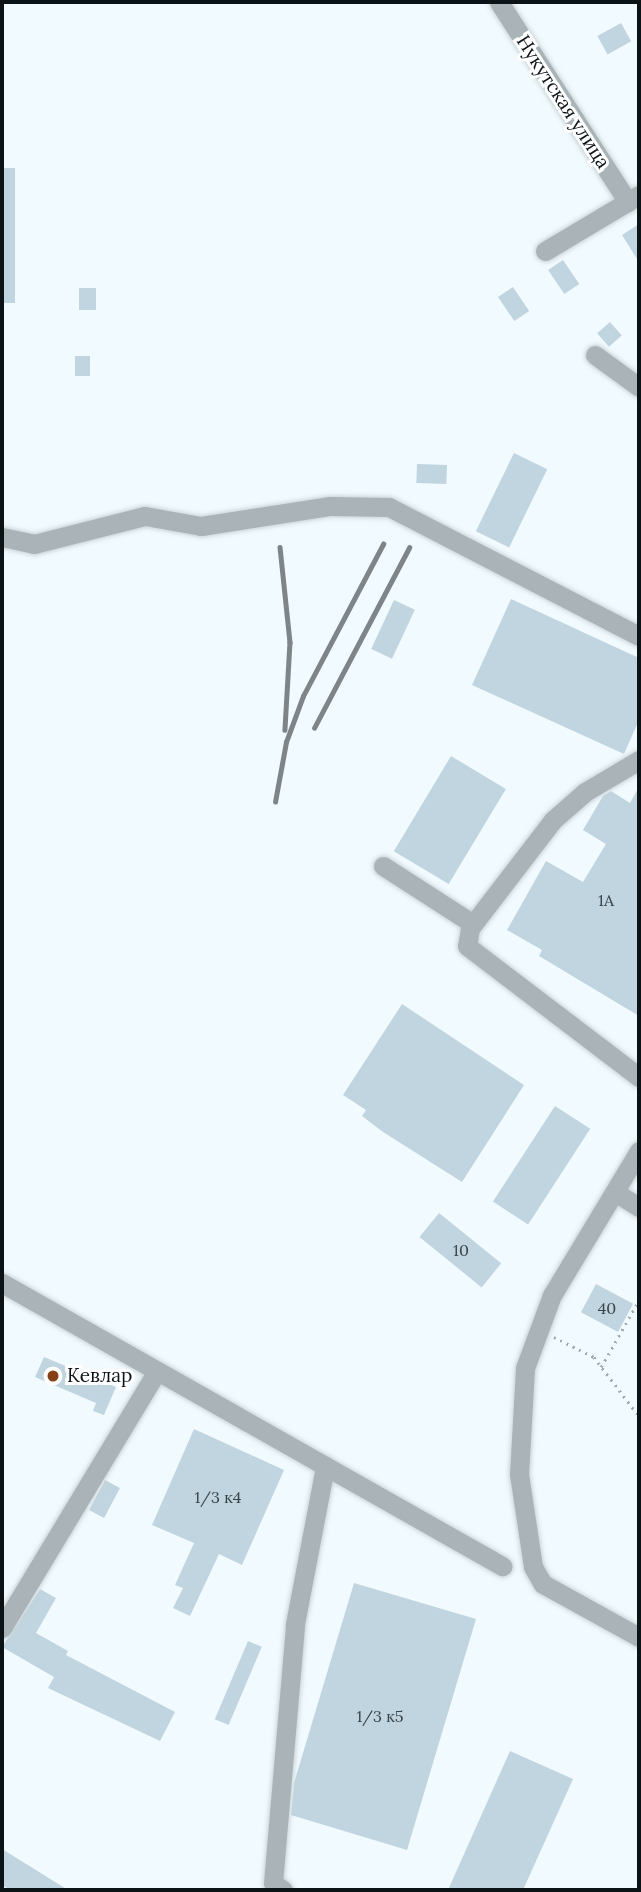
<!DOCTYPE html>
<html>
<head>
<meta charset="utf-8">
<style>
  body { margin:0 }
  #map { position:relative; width:641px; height:1892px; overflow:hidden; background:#f1fafe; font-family:Lora,serif }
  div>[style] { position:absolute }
  .building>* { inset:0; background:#c0d5df; transform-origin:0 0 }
  .path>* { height:2.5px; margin-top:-1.25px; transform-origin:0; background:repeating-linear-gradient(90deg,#a0a9ac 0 2px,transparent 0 7px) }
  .roads { filter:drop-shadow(0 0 2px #ccd5d9) drop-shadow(0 0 2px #ccd5d9) }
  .minor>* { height:19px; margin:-9.5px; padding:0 9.5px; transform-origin:9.5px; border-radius:9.5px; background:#aab3b7 }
  .rail>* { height:4.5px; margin:-2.25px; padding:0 2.25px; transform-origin:2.25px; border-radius:2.25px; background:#7d8589 }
  .dots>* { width:19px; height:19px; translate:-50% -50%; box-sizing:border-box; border:4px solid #fff; border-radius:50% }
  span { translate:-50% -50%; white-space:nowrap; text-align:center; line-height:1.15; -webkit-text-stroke:6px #fff; paint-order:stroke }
  .number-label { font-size:16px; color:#384448 }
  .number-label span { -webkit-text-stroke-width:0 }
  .street-label { font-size:19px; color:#0b1316 }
  .poi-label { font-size:19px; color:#0b1316 }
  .left { translate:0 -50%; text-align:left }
  .frame { position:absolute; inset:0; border:4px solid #0b1316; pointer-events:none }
</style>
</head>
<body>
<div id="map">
  <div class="building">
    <i style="left:621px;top:23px;width:21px;height:27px;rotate:61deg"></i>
    <i style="left:2px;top:168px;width:13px;height:135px"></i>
    <i style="clip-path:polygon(639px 224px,639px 262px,622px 235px)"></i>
    <i style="left:563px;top:260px;width:29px;height:18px;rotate:56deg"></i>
    <i style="left:513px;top:287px;width:29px;height:18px;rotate:56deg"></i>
    <i style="left:79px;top:288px;width:17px;height:22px"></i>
    <i style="left:610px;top:322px;width:18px;height:17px;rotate:49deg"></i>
    <i style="left:75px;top:356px;width:15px;height:20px"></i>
    <i style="left:514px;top:453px;width:37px;height:87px;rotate:26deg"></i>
    <i style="left:417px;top:464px;width:30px;height:19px;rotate:2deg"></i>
    <i style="clip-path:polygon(511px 599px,639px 658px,639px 720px,624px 754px,472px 685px)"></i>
    <i style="left:394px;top:600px;width:23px;height:54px;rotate:25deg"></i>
    <i style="left:451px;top:756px;width:64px;height:111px;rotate:31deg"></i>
    <i style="clip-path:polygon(639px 787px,639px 1016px,539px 956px,542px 950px,507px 930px,546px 861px,583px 882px,606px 844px,583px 830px,603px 796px,611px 791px,630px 803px)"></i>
    <i style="clip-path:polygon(402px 1004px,524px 1085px,462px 1182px,383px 1132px,362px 1116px,366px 1110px,343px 1095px)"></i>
    <i style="left:555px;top:1106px;width:42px;height:114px;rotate:33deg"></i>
    <i style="left:439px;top:1213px;width:80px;height:31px;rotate:39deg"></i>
    <i style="left:596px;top:1284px;width:42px;height:32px;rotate:28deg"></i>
    <i style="clip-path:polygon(44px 1357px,116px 1387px,104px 1415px,93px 1411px,96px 1403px,35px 1377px)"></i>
    <i style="clip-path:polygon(194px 1429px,284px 1470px,242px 1565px,219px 1554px,190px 1616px,173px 1608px,183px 1588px,175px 1585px,194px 1543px,152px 1525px)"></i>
    <i style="left:105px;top:1480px;width:17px;height:34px;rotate:28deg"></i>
    <i style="clip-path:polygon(354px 1583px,476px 1619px,407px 1850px,291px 1815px,294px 1783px)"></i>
    <i style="clip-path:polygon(40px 1589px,56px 1598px,36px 1633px,68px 1651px,66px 1655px,175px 1712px,160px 1741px,48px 1688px,54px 1677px,2px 1647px)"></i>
    <i style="left:248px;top:1641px;width:15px;height:85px;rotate:23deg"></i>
    <i style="clip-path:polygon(510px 1751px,573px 1779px,523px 1890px,448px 1890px)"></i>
    <i style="clip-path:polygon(2px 1849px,68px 1890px,10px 1890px,2px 1885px)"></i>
  </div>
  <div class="path">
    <i style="left:554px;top:1337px;width:45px;rotate:26.6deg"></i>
    <i style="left:594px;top:1357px;width:74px;rotate:52.7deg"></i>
    <i style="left:601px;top:1367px;width:77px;rotate:-60.4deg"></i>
  </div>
  <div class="roads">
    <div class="minor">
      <i style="left:499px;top:2px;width:238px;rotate:57.2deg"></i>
      <i style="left:545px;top:251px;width:109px;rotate:-30.8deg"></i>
      <i style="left:595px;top:355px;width:54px;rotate:36deg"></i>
      <i style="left:2px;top:537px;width:33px;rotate:12deg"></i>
      <i style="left:34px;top:544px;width:114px;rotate:-14.2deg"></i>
      <i style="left:145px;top:516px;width:57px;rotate:10.1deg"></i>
      <i style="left:201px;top:526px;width:131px;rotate:-8.8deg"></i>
      <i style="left:330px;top:506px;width:59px;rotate:1deg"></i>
      <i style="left:389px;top:507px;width:281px;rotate:27.3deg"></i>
      <i style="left:639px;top:760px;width:63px;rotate:149.3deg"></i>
      <i style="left:585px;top:792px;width:43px;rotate:138.8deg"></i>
      <i style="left:553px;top:820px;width:136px;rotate:127.5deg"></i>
      <i style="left:470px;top:928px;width:18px;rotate:99deg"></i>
      <i style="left:467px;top:946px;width:216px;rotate:37.3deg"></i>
      <i style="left:383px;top:866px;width:107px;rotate:32.8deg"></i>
      <i style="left:639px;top:1151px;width:168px;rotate:121.1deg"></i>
      <i style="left:552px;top:1295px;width:78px;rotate:110.3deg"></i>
      <i style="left:525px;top:1368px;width:106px;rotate:93.2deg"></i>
      <i style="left:519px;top:1474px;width:94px;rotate:81.4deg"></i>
      <i style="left:533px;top:1567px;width:20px;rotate:60deg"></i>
      <i style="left:543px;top:1584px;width:110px;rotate:28.9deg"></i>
      <i style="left:618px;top:1194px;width:25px;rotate:32deg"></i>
      <i style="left:2px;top:1283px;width:575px;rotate:29.51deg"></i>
      <i style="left:2px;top:1628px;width:300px;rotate:-58.9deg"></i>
      <i style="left:283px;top:1890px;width:12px;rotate:-145deg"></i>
      <i style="left:273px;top:1883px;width:260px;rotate:-85.1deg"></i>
      <i style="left:295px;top:1624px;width:161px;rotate:-79.2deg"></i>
    </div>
  </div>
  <div class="rail">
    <i style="left:280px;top:547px;width:96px;rotate:84deg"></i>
    <i style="left:290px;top:642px;width:88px;rotate:93.3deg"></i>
    <i style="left:314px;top:728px;width:204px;rotate:-62.2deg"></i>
    <i style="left:275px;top:802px;width:61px;rotate:-79.6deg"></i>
    <i style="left:286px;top:742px;width:49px;rotate:-69.7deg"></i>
    <i style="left:303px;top:696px;width:172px;rotate:-62.2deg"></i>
  </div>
  <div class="dots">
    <i style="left:53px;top:1376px;background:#854018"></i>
  </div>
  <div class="number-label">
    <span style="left:606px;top:900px">1А</span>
    <span style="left:461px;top:1250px">10</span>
    <span style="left:607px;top:1308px">40</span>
    <span style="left:218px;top:1497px">1/3 к4</span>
    <span style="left:380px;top:1716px">1/3 к5</span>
  </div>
  <div class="street-label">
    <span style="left:563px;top:102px;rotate:57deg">Нукутская улица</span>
  </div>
  <div class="poi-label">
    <span class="left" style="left:67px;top:1376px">Кевлар</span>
  </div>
  <div class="frame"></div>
</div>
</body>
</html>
